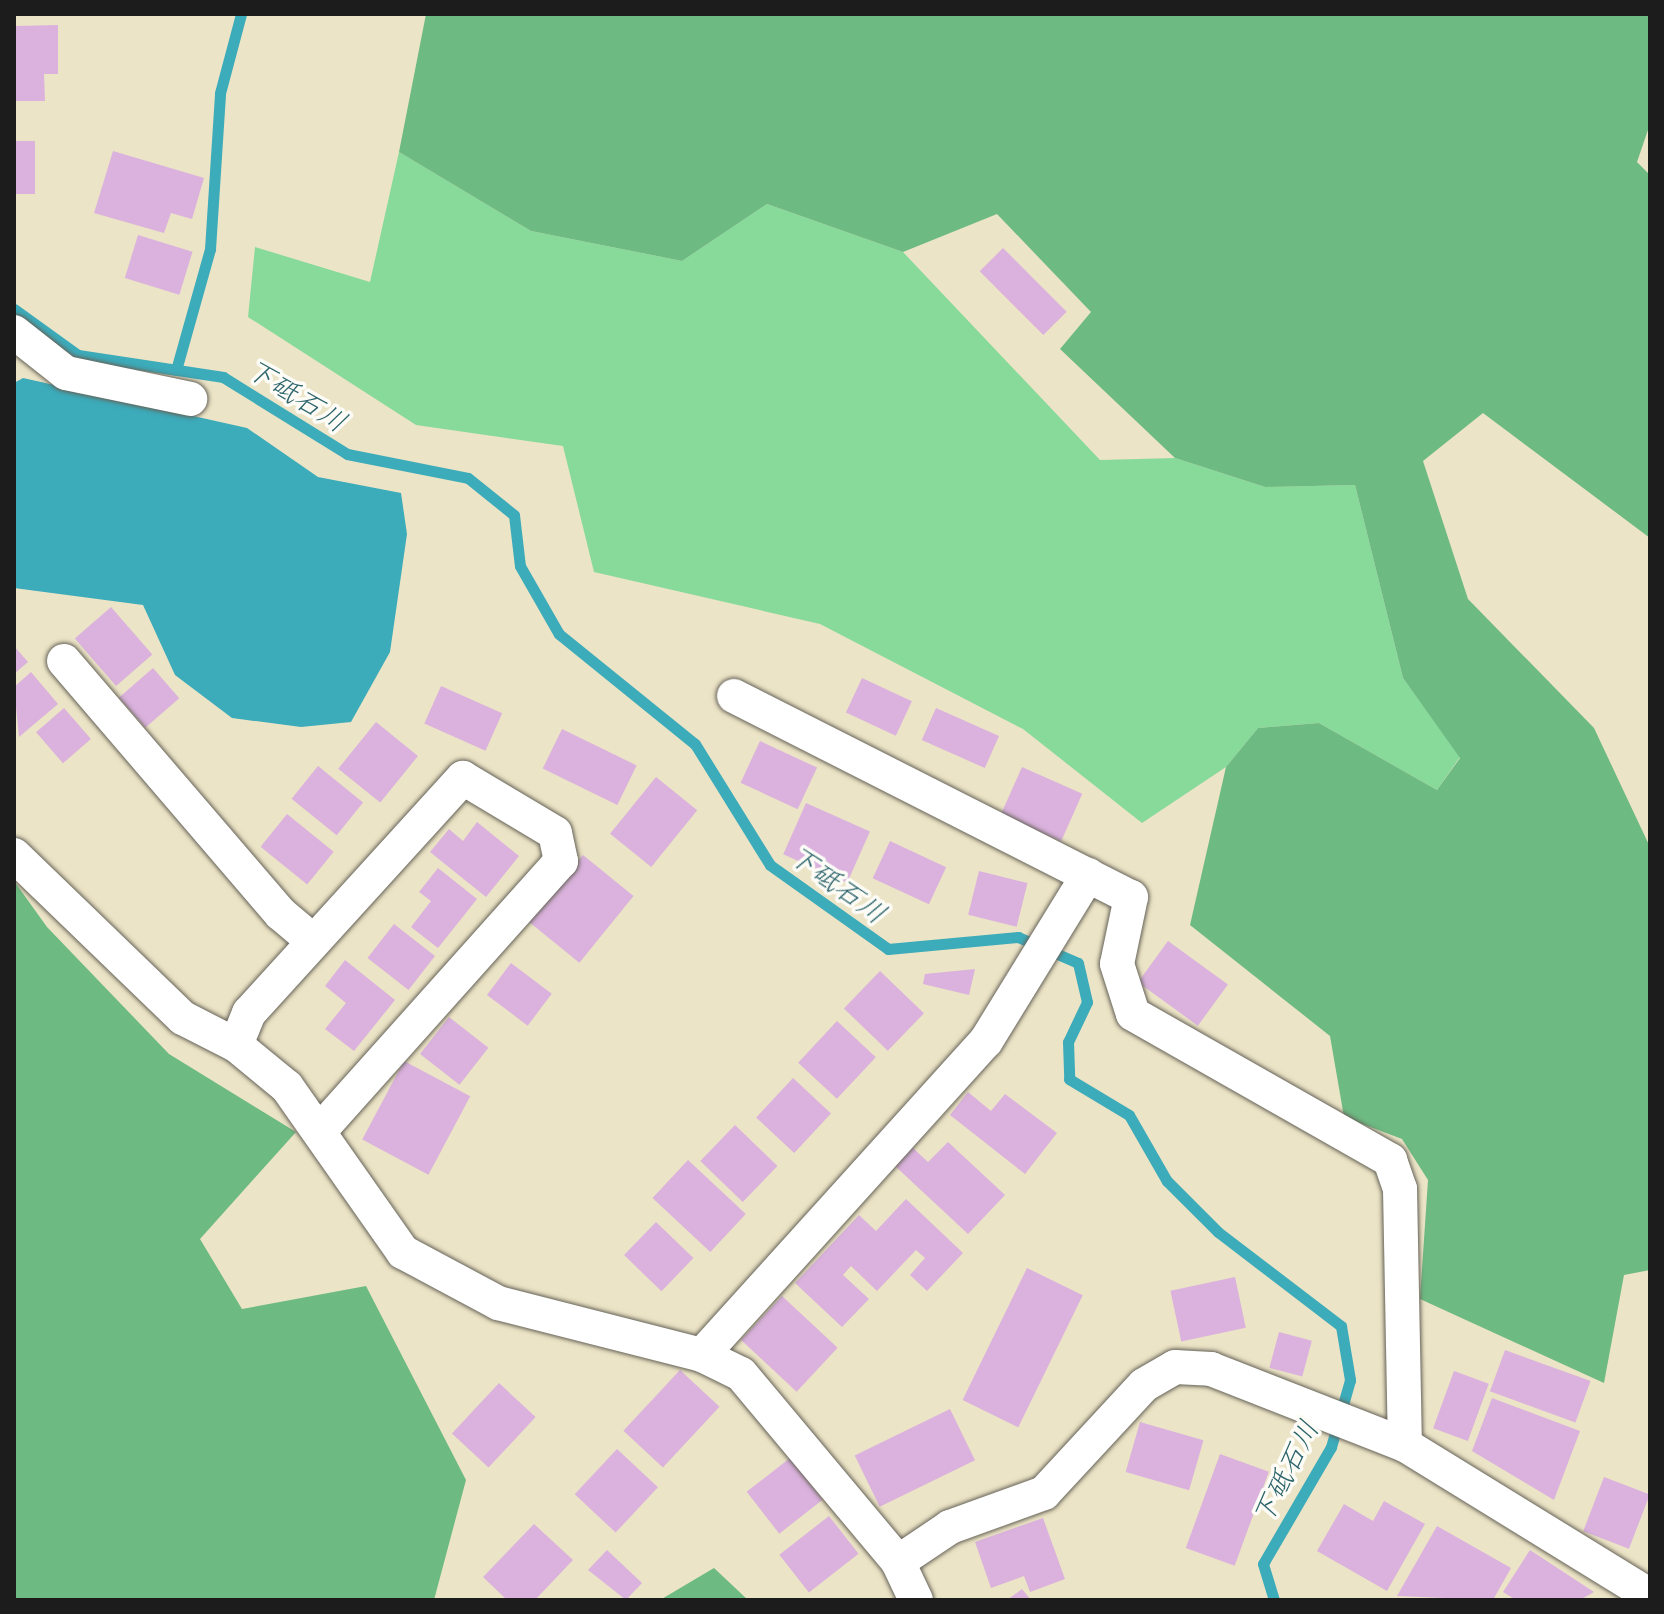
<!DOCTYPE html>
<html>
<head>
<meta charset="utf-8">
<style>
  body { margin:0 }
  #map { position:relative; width:1664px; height:1614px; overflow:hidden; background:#ece4c6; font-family:Itim,"Klee One",sans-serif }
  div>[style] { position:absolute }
  .green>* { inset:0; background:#88da9b }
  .forest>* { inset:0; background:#6eba83 }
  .water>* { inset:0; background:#3cabba }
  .stream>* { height:11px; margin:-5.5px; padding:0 5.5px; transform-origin:5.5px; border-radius:5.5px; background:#3cabba }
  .building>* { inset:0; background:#dab2dd; transform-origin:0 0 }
  .roads { filter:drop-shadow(0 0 2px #656258) drop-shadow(0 0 2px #656258) }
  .minor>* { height:34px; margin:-17px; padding:0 17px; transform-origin:17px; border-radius:17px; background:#fff }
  span { translate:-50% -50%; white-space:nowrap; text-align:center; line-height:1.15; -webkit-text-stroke:7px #fdfcf7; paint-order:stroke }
  .water-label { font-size:28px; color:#2c646b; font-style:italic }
  .frame { position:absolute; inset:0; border:16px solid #1c1c1c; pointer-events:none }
</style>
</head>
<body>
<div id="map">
  <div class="green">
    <i style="clip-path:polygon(399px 152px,531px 231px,682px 261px,767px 204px,903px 252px,1100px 460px,1175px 458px,1265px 487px,1355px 485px,1403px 678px,1460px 757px,1437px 790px,1319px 723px,1258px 728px,1226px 767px,1142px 823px,1023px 729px,820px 624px,594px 572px,563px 446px,416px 425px,248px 317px,255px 247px,370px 282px)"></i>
  </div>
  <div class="forest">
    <i style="clip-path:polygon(426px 14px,1650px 14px,1650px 124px,1637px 162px,1650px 175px,1650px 538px,1483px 413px,1423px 461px,1468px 599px,1594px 728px,1650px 847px,1650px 1270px,1624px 1275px,1604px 1383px,1420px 1299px,1428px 1180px,1402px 1139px,1344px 1117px,1330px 1036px,1190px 925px,1226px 767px,1258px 728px,1319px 723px,1437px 790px,1460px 758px,1403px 678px,1355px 485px,1265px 487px,1175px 458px,1060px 349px,1091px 312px,997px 214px,903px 252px,767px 204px,682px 261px,531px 231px,399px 152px)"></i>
    <i style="clip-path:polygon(14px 881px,47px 927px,169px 1054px,296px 1132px,200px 1239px,242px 1309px,366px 1286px,466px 1480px,434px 1600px,14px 1600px)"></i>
    <i style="clip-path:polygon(714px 1568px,748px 1600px,660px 1600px)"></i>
  </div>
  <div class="water">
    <i style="clip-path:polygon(23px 378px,247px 428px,318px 477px,401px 493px,407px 534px,390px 652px,351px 722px,301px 727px,232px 718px,175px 675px,143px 605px,14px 588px,14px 383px)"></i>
  </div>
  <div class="stream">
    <i style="left:14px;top:309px;width:79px;rotate:35.7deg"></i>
    <i style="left:78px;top:355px;width:147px;rotate:8.6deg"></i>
    <i style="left:223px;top:377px;width:146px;rotate:31.8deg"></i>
    <i style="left:347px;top:454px;width:123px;rotate:11.2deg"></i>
    <i style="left:468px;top:478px;width:59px;rotate:38.8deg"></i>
    <i style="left:514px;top:515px;width:51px;rotate:83.3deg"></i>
    <i style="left:520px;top:566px;width:78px;rotate:60.2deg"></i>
    <i style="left:559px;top:634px;width:175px;rotate:39deg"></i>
    <i style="left:695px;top:744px;width:142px;rotate:58.2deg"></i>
    <i style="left:770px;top:865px;width:145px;rotate:35.4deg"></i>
    <i style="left:888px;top:949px;width:131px;rotate:-5.3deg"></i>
    <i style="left:1018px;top:937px;width:65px;rotate:23.4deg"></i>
    <i style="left:1078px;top:963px;width:40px;rotate:77deg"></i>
    <i style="left:1087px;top:1002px;width:44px;rotate:115.4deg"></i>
    <i style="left:1068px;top:1042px;width:37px;rotate:88deg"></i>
    <i style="left:1069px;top:1079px;width:70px;rotate:31deg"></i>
    <i style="left:1129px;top:1115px;width:76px;rotate:60.1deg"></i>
    <i style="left:1167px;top:1181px;width:72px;rotate:45deg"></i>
    <i style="left:1218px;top:1232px;width:155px;rotate:37.4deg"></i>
    <i style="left:1341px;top:1326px;width:55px;rotate:80.5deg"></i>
    <i style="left:1350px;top:1380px;width:70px;rotate:105.8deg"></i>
    <i style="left:1331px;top:1447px;width:135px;rotate:120.2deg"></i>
    <i style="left:1263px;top:1564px;width:38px;rotate:73deg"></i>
    <i style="left:176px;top:370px;width:126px;rotate:-74.3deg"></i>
    <i style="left:210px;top:249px;width:156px;rotate:-86.3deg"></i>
    <i style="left:220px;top:93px;width:82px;rotate:-75.1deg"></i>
  </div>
  <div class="building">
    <i style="clip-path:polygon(58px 25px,58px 74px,44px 74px,45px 101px,14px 101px,14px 26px)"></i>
    <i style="left:14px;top:141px;width:21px;height:53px"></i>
    <i style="clip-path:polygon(113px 151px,204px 178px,192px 219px,171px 213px,164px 233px,94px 213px)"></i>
    <i style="left:138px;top:235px;width:57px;height:45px;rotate:17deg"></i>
    <i style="left:1003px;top:248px;width:90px;height:33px;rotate:45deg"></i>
    <i style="left:111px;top:607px;width:63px;height:48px;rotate:49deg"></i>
    <i style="clip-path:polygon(14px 646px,28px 662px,14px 674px)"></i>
    <i style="left:153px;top:668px;width:40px;height:45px;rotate:49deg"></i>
    <i style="clip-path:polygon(31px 672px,58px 704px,19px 737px,14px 687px)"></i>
    <i style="left:862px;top:678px;width:55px;height:38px;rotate:25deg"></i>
    <i style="left:441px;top:686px;width:67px;height:41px;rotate:24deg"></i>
    <i style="left:64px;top:708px;width:41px;height:37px;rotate:49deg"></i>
    <i style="left:936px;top:708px;width:69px;height:35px;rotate:24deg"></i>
    <i style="left:376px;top:722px;width:54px;height:60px;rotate:39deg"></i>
    <i style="left:562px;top:729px;width:83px;height:44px;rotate:26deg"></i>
    <i style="left:760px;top:741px;width:63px;height:46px;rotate:25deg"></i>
    <i style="left:318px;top:766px;width:58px;height:42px;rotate:39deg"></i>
    <i style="left:1022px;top:767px;width:66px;height:52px;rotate:24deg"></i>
    <i style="left:656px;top:777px;width:53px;height:73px;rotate:39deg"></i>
    <i style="left:806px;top:803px;width:70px;height:56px;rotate:24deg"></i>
    <i style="left:287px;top:814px;width:60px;height:42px;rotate:39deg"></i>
    <i style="clip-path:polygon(477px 822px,519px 856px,486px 897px,430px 852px,449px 829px,463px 841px)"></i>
    <i style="left:890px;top:841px;width:62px;height:41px;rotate:25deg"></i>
    <i style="left:583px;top:855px;width:65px;height:86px;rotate:39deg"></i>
    <i style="clip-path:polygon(438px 868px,477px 899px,438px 948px,411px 927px,431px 901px,419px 892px)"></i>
    <i style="left:979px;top:871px;width:50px;height:45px;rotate:14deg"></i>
    <i style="left:394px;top:924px;width:52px;height:43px;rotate:38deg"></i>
    <i style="left:1168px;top:941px;width:74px;height:51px;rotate:36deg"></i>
    <i style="clip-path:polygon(345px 960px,395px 1000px,354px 1051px,325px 1029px,346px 1003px,325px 986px)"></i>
    <i style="left:511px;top:963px;width:51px;height:40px;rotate:37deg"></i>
    <i style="clip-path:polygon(975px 969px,969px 995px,923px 984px,925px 974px)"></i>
    <i style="left:880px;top:971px;width:61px;height:52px;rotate:44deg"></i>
    <i style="left:449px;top:1017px;width:50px;height:47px;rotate:38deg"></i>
    <i style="left:837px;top:1021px;width:53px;height:57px;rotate:43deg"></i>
    <i style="left:404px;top:1061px;width:75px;height:89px;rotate:28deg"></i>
    <i style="left:793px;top:1078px;width:52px;height:54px;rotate:43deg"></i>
    <i style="clip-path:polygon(968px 1092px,991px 1111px,1005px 1094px,1057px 1133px,1025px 1174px,950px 1115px)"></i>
    <i style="left:735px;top:1125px;width:59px;height:50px;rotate:44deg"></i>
    <i style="clip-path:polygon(948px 1142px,1005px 1195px,968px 1234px,895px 1166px,913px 1148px,928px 1162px)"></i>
    <i style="left:688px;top:1160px;width:79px;height:52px;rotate:43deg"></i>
    <i style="clip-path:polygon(906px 1199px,963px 1253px,927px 1291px,910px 1275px,925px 1258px,916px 1250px,877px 1291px,851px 1266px,843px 1275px,869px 1299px,842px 1327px,795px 1283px,859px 1215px,876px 1231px)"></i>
    <i style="left:656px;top:1222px;width:52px;height:46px;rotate:44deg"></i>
    <i style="left:1027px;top:1268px;width:62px;height:147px;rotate:26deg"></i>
    <i style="left:1235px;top:1277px;width:52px;height:66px;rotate:78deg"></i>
    <i style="left:782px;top:1296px;width:76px;height:60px;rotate:43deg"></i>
    <i style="left:1279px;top:1332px;width:34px;height:37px;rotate:15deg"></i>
    <i style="left:1505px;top:1350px;width:91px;height:44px;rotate:20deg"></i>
    <i style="left:680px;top:1370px;width:54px;height:83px;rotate:43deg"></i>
    <i style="left:1454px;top:1371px;width:37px;height:61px;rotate:20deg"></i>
    <i style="left:499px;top:1383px;width:50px;height:69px;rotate:43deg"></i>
    <i style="clip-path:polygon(1492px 1398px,1580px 1431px,1554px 1500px,1472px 1451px)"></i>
    <i style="left:950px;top:1409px;width:57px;height:106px;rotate:64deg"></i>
    <i style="left:1140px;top:1422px;width:66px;height:52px;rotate:16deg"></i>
    <i style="left:617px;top:1449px;width:56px;height:62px;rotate:43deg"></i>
    <i style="left:1220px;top:1454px;width:52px;height:100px;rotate:20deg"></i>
    <i style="left:790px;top:1458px;width:53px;height:55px;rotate:52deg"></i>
    <i style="left:1604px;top:1477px;width:49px;height:58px;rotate:21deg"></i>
    <i style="clip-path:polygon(1384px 1501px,1425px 1524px,1387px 1591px,1317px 1551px,1344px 1504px,1373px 1521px)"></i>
    <i style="left:829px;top:1516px;width:48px;height:63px;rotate:52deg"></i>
    <i style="clip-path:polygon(1043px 1518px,1065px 1579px,1030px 1592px,1024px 1576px,991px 1588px,975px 1542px)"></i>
    <i style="clip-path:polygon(534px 1524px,573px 1560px,535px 1600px,507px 1600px,483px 1577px)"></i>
    <i style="clip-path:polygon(1437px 1526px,1511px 1568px,1493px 1600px,1397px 1596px)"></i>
    <i style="clip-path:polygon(607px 1550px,642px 1583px,626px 1600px,588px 1570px)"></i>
    <i style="clip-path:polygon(1530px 1550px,1594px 1592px,1580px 1600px,1516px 1600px,1503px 1592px)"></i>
    <i style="clip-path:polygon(1022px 1589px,1031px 1600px,1007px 1600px)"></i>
  </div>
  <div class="roads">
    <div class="minor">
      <i style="left:14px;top:332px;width:66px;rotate:38.3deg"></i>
      <i style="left:66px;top:373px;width:127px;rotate:11.8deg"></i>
      <i style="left:64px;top:661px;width:333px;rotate:49.4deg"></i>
      <i style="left:281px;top:914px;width:42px;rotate:40.2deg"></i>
      <i style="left:734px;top:696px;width:445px;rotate:26.9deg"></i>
      <i style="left:1131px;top:897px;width:68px;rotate:101.8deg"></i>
      <i style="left:1117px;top:964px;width:52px;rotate:72.3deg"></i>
      <i style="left:1133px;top:1014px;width:296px;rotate:29.6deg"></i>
      <i style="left:1390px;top:1160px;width:31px;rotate:71deg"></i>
      <i style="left:1400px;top:1189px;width:256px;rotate:88.9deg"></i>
      <i style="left:14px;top:855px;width:235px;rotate:44deg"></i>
      <i style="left:183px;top:1018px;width:59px;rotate:27deg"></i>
      <i style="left:236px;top:1045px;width:66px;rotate:39.5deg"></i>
      <i style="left:287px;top:1087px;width:202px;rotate:54.9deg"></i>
      <i style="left:403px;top:1252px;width:108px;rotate:28.2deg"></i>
      <i style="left:498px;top:1303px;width:211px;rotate:14.3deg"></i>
      <i style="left:702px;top:1355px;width:43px;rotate:26deg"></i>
      <i style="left:741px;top:1374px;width:245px;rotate:50.1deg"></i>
      <i style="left:898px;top:1562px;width:42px;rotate:64.7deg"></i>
      <i style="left:236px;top:1045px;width:35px;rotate:-68deg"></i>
      <i style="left:249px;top:1013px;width:318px;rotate:-47.7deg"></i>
      <i style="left:463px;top:778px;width:107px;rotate:30.9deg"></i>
      <i style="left:555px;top:833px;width:29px;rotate:78deg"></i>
      <i style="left:561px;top:861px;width:360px;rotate:131.8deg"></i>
      <i style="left:702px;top:1355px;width:423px;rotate:-47.9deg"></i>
      <i style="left:986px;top:1041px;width:195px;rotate:-58.4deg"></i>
      <i style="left:898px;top:1562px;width:63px;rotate:-33.9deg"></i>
      <i style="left:950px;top:1527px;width:100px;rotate:-19.9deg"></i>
      <i style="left:1044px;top:1493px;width:147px;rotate:-47.2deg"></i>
      <i style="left:1144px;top:1385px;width:36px;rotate:-30deg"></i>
      <i style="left:1175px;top:1367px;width:36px;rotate:3deg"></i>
      <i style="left:1211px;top:1369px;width:208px;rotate:21.4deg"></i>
      <i style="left:1405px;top:1445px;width:288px;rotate:31.6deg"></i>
    </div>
  </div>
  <div class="water-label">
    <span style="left:297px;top:395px;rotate:32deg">下砥石川</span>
    <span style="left:838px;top:884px;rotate:36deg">下砥石川</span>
    <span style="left:1285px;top:1472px;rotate:-63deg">下砥石川</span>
  </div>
  <div class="frame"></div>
</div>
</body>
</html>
